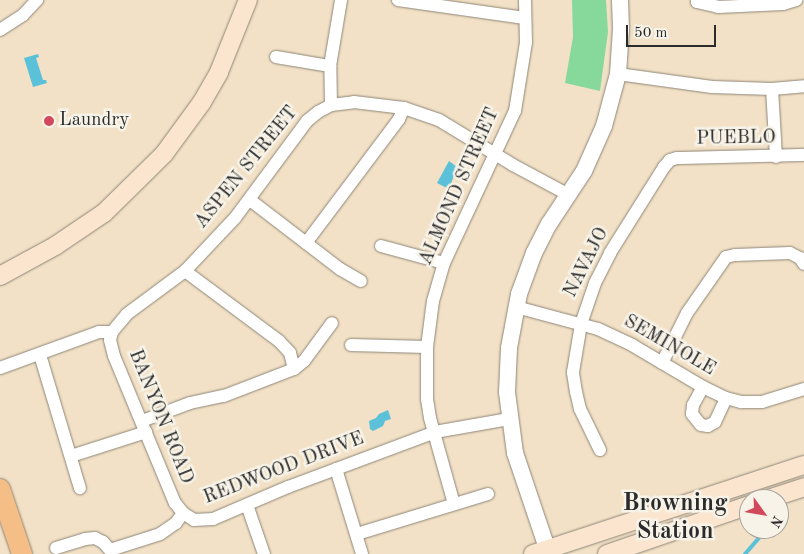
<!DOCTYPE html>
<html>
<head>
<meta charset="utf-8">
<style>
  body { margin:0 }
  #map { position:relative; width:804px; height:554px; overflow:hidden; background:#f2e1c6; font-family:"Old Standard TT",serif }
  div>[style] { position:absolute }
  .green>* { inset:0; background:#87d99b }
  .water>* { inset:0; background:#5bc1d9 }
  .stream>* { height:4px; margin:-2px; padding:0 2px; transform-origin:2px; border-radius:2px; background:#5bc1d9 }
  .roads { filter:drop-shadow(0 0 1px #8e8678) drop-shadow(0 0 1px #8e8678) }
  .minor>* { height:12px; margin:-6px; padding:0 6px; transform-origin:6px; border-radius:6px; background:#fff }
  .tertiary>* { height:16px; margin:-8px; padding:0 8px; transform-origin:8px; border-radius:8px; background:#fff }
  .secondary>* { height:18px; margin:-9px; padding:0 9px; transform-origin:9px; border-radius:9px; background:#fbe5cf }
  .primary>* { height:20px; margin:-10px; padding:0 10px; transform-origin:10px; border-radius:10px; background:#f6be87 }
  .dots>* { width:14px; height:14px; translate:-50% -50%; box-sizing:border-box; border:2px solid #f7f3e8; border-radius:50% }
  span { translate:-50% -50%; white-space:nowrap; text-align:center; line-height:1.15; -webkit-text-stroke:5px #f7f3e8; paint-order:stroke }
  .poi-label { font-size:19px; color:#2b2b2b }
  .left { translate:0 -50%; text-align:left }
  .street-label { font-size:19px; color:#2b2b2b }
  .district-label { font-size:24px; color:#2b2b2b; font-weight:700 }
  .north { position:absolute; left:739px; top:489px; width:50px; height:50px; box-sizing:border-box; background:#f7f3e8; border:1px solid #a5a39c; border-radius:50%; rotate:122deg; font-size:14px; font-weight:700; line-height:20px; text-align:center; color:#2b2b2b }
  .north::after { content:''; display:block; margin:auto; width:18px; height:22px; background:#d1495b; clip-path:polygon(50% 0,100% 100%,50% 72%,0 100%) }
  .scale { position:absolute; left:626px; top:25px; width:90px; height:22px; box-sizing:border-box; border:2px solid #2b2b2b; border-top:0; padding-left:6px; font-size:15px; line-height:18px; white-space:nowrap; color:#2b2b2b; -webkit-text-stroke:4px #f7f3e8; paint-order:stroke }
</style>
</head>
<body>
<div id="map">
  <div class="green">
    <i style="clip-path:polygon(572px 0,606px 0,608px 32px,600px 91px,565px 83px,573px 37px)"></i>
  </div>
  <div class="water">
    <i style="clip-path:polygon(38px 54px,39px 57px,36px 58px,43px 80px,46px 80px,47px 83px,33px 87px,24px 58px)"></i>
    <i style="clip-path:polygon(449px 161px,457px 167px,449px 189px,437px 183px)"></i>
    <i style="clip-path:polygon(388px 410px,391px 419px,385px 421px,383px 426px,373px 431px,370px 429px,369px 421px,376px 418px,379px 414px)"></i>
  </div>
  <div class="stream">
    <i style="left:745px;top:554px;width:28px;rotate:-49deg"></i>
  </div>
  <div class="roads">
    <div class="minor">
      <i style="left:398px;top:0;width:128px;rotate:8.1deg"></i>
      <i style="left:697px;top:0;width:2px;rotate:90deg"></i>
      <i style="left:697px;top:2px;width:22px;rotate:13deg"></i>
      <i style="left:718px;top:7px;width:65px;rotate:-2.6deg"></i>
      <i style="left:783px;top:4px;width:14px;rotate:-17deg"></i>
      <i style="left:0;top:30px;width:27px;rotate:-33deg"></i>
      <i style="left:23px;top:15px;width:21px;rotate:-47deg"></i>
      <i style="left:276px;top:57px;width:55px;rotate:9.5deg"></i>
      <i style="left:618px;top:74px;width:95px;rotate:7.9deg"></i>
      <i style="left:712px;top:87px;width:60px;rotate:1.9deg"></i>
      <i style="left:772px;top:89px;width:32px;rotate:-5deg"></i>
      <i style="left:772px;top:89px;width:68px;rotate:86.6deg"></i>
      <i style="left:331px;top:105px;width:39px;rotate:-91deg"></i>
      <i style="left:330px;top:66px;width:67px;rotate:-80.5deg"></i>
      <i style="left:250px;top:200px;width:113px;rotate:37.5deg"></i>
      <i style="left:340px;top:269px;width:24px;rotate:30deg"></i>
      <i style="left:306px;top:243px;width:155px;rotate:-53.1deg"></i>
      <i style="left:399px;top:119px;width:12px;rotate:-66deg"></i>
      <i style="left:381px;top:246px;width:65px;rotate:15.1deg"></i>
      <i style="left:185px;top:271px;width:117px;rotate:36.7deg"></i>
      <i style="left:279px;top:341px;width:16px;rotate:47deg"></i>
      <i style="left:290px;top:353px;width:16px;rotate:76deg"></i>
      <i style="left:516px;top:307px;width:85px;rotate:15deg"></i>
      <i style="left:598px;top:329px;width:38px;rotate:25deg"></i>
      <i style="left:632px;top:345px;width:82px;rotate:30.6deg"></i>
      <i style="left:703px;top:387px;width:25px;rotate:26deg"></i>
      <i style="left:726px;top:398px;width:16px;rotate:15deg"></i>
      <i style="left:741px;top:402px;width:21px"></i>
      <i style="left:762px;top:402px;width:44px;rotate:-17.2deg"></i>
      <i style="left:112px;top:332px;width:8px;rotate:104deg"></i>
      <i style="left:110px;top:340px;width:16px;rotate:76deg"></i>
      <i style="left:114px;top:356px;width:159px;rotate:67.5deg"></i>
      <i style="left:175px;top:503px;width:13px;rotate:51deg"></i>
      <i style="left:351px;top:345px;width:76px;rotate:1.5deg"></i>
      <i style="left:40px;top:355px;width:139px;rotate:73.3deg"></i>
      <i style="left:662px;top:363px;width:56px;rotate:-63.4deg"></i>
      <i style="left:687px;top:313px;width:68px;rotate:-55.1deg"></i>
      <i style="left:726px;top:257px;width:9px;rotate:-13deg"></i>
      <i style="left:735px;top:255px;width:55px;rotate:-2.1deg"></i>
      <i style="left:790px;top:253px;width:11px;rotate:27deg"></i>
      <i style="left:800px;top:258px;width:7px;rotate:56deg"></i>
      <i style="left:0;top:368px;width:105px;rotate:-20deg"></i>
      <i style="left:99px;top:332px;width:13px"></i>
      <i style="left:112px;top:332px;width:23px;rotate:-50deg"></i>
      <i style="left:127px;top:314px;width:72px;rotate:-36.6deg"></i>
      <i style="left:185px;top:271px;width:73px;rotate:-46.7deg"></i>
      <i style="left:235px;top:218px;width:121px;rotate:-53.4deg"></i>
      <i style="left:307px;top:121px;width:14px;rotate:-39deg"></i>
      <i style="left:318px;top:112px;width:15px;rotate:-28deg"></i>
      <i style="left:331px;top:105px;width:23px;rotate:-7deg"></i>
      <i style="left:354px;top:102px;width:50px;rotate:6.8deg"></i>
      <i style="left:404px;top:108px;width:37px;rotate:19deg"></i>
      <i style="left:439px;top:120px;width:87px;rotate:31.3deg"></i>
      <i style="left:513px;top:165px;width:64px;rotate:28.2deg"></i>
      <i style="left:703px;top:387px;width:21px;rotate:119deg"></i>
      <i style="left:693px;top:405px;width:9px;rotate:96deg"></i>
      <i style="left:692px;top:414px;width:14px;rotate:51deg"></i>
      <i style="left:701px;top:425px;width:7px;rotate:8deg"></i>
      <i style="left:708px;top:426px;width:8px;rotate:-30deg"></i>
      <i style="left:715px;top:422px;width:26px;rotate:-65deg"></i>
      <i style="left:142px;top:421px;width:51px;rotate:-20.6deg"></i>
      <i style="left:190px;top:403px;width:35px;rotate:-12deg"></i>
      <i style="left:224px;top:396px;width:75px;rotate:-21.1deg"></i>
      <i style="left:294px;top:369px;width:13px;rotate:-39deg"></i>
      <i style="left:304px;top:361px;width:47px;rotate:-53.6deg"></i>
      <i style="left:600px;top:450px;width:46px;rotate:-116deg"></i>
      <i style="left:580px;top:409px;width:17px;rotate:-103deg"></i>
      <i style="left:576px;top:392px;width:20px;rotate:-99deg"></i>
      <i style="left:573px;top:372px;width:49px;rotate:-80.5deg"></i>
      <i style="left:581px;top:324px;width:43px;rotate:-71.1deg"></i>
      <i style="left:595px;top:283px;width:34px;rotate:-63deg"></i>
      <i style="left:610px;top:253px;width:102px;rotate:-57.9deg"></i>
      <i style="left:664px;top:167px;width:9px;rotate:-49deg"></i>
      <i style="left:670px;top:160px;width:7px;rotate:-16deg"></i>
      <i style="left:677px;top:158px;width:127px;rotate:-1.4deg"></i>
      <i style="left:71px;top:456px;width:79px;rotate:-17.7deg"></i>
      <i style="left:336px;top:469px;width:89px;rotate:73deg"></i>
      <i style="left:454px;top:504px;width:89px;rotate:-105.6deg"></i>
      <i style="left:430px;top:418px;width:19px;rotate:-99deg"></i>
      <i style="left:427px;top:399px;width:52px;rotate:-90deg"></i>
      <i style="left:427px;top:347px;width:46px;rotate:-82.6deg"></i>
      <i style="left:433px;top:301px;width:40px;rotate:-74deg"></i>
      <i style="left:444px;top:263px;width:168px;rotate:-65deg"></i>
      <i style="left:515px;top:111px;width:70px;rotate:-80.9deg"></i>
      <i style="left:526px;top:42px;width:42px;rotate:-91.4deg"></i>
      <i style="left:247px;top:505px;width:52px;rotate:70.9deg"></i>
      <i style="left:357px;top:534px;width:137px;rotate:-17deg"></i>
      <i style="left:56px;top:548px;width:30px;rotate:-17deg"></i>
      <i style="left:85px;top:539px;width:10px;rotate:-6deg"></i>
      <i style="left:95px;top:538px;width:9px;rotate:27deg"></i>
      <i style="left:103px;top:542px;width:11px;rotate:49deg"></i>
      <i style="left:110px;top:550px;width:52px;rotate:-17.7deg"></i>
      <i style="left:160px;top:534px;width:19px;rotate:-35deg"></i>
      <i style="left:176px;top:523px;width:12px;rotate:-55deg"></i>
      <i style="left:183px;top:513px;width:13px;rotate:32deg"></i>
      <i style="left:194px;top:520px;width:19px;rotate:-3deg"></i>
      <i style="left:213px;top:519px;width:82px;rotate:-23.1deg"></i>
      <i style="left:288px;top:487px;width:157px;rotate:-20.5deg"></i>
      <i style="left:435px;top:432px;width:75px;rotate:-10deg"></i>
    </div>
    <div class="tertiary">
      <i style="left:549px;top:554px;width:107px;rotate:-108.6deg"></i>
      <i style="left:515px;top:453px;width:62px;rotate:-97.5deg"></i>
      <i style="left:507px;top:392px;width:44px;rotate:-87.4deg"></i>
      <i style="left:509px;top:348px;width:55px;rotate:-79.5deg"></i>
      <i style="left:519px;top:294px;width:44px;rotate:-69.9deg"></i>
      <i style="left:534px;top:253px;width:33px;rotate:-63deg"></i>
      <i style="left:549px;top:224px;width:64px;rotate:-56.6deg"></i>
      <i style="left:584px;top:171px;width:49px;rotate:-66deg"></i>
      <i style="left:604px;top:126px;width:54px;rotate:-74.9deg"></i>
      <i style="left:618px;top:74px;width:45px;rotate:-86.2deg"></i>
      <i style="left:621px;top:29px;width:29px;rotate:-92deg"></i>
    </div>
    <div class="secondary">
      <i style="left:0;top:276px;width:63px;rotate:-28.6deg"></i>
      <i style="left:55px;top:246px;width:59px;rotate:-34deg"></i>
      <i style="left:104px;top:213px;width:84px;rotate:-44.5deg"></i>
      <i style="left:164px;top:154px;width:64px;rotate:-53.8deg"></i>
      <i style="left:202px;top:102px;width:34px;rotate:-60deg"></i>
      <i style="left:219px;top:72px;width:78px;rotate:-68.1deg"></i>
      <i style="left:768px;top:499px;width:38px;rotate:-18deg"></i>
      <i style="left:533px;top:554px;width:285px;rotate:-18.2deg"></i>
      <i style="left:607px;top:554px;width:150px;rotate:-19deg"></i>
    </div>
    <div class="primary">
      <i style="left:0;top:489px;width:69px;rotate:71.3deg"></i>
    </div>
  </div>
  <div class="dots">
    <i style="left:49px;top:121px;background:#d1495b"></i>
  </div>
  <div class="poi-label">
    <span class="left" style="left:59px;top:121px">Laundry</span>
  </div>
  <div class="street-label">
    <span style="left:736px;top:139px;rotate:-1deg">PUEBLO</span>
    <span style="left:247px;top:168px;rotate:-51deg">ASPEN STREET</span>
    <span style="left:460px;top:187px;rotate:-66deg">ALMOND STREET</span>
    <span style="left:587px;top:263px;rotate:-63deg">NAVAJO</span>
    <span style="left:669px;top:346px;rotate:30deg">SEMINOLE</span>
    <span style="left:160px;top:417px;rotate:68deg">BANYON ROAD</span>
    <span style="left:284px;top:469px;rotate:-21deg">REDWOOD DRIVE</span>
  </div>
  <div class="district-label">
    <span style="left:675px;top:519px">Browning<br>Station</span>
  </div>
  <div class="north">N</div>
  <div class="scale">50 m</div>
</div>
</body>
</html>
